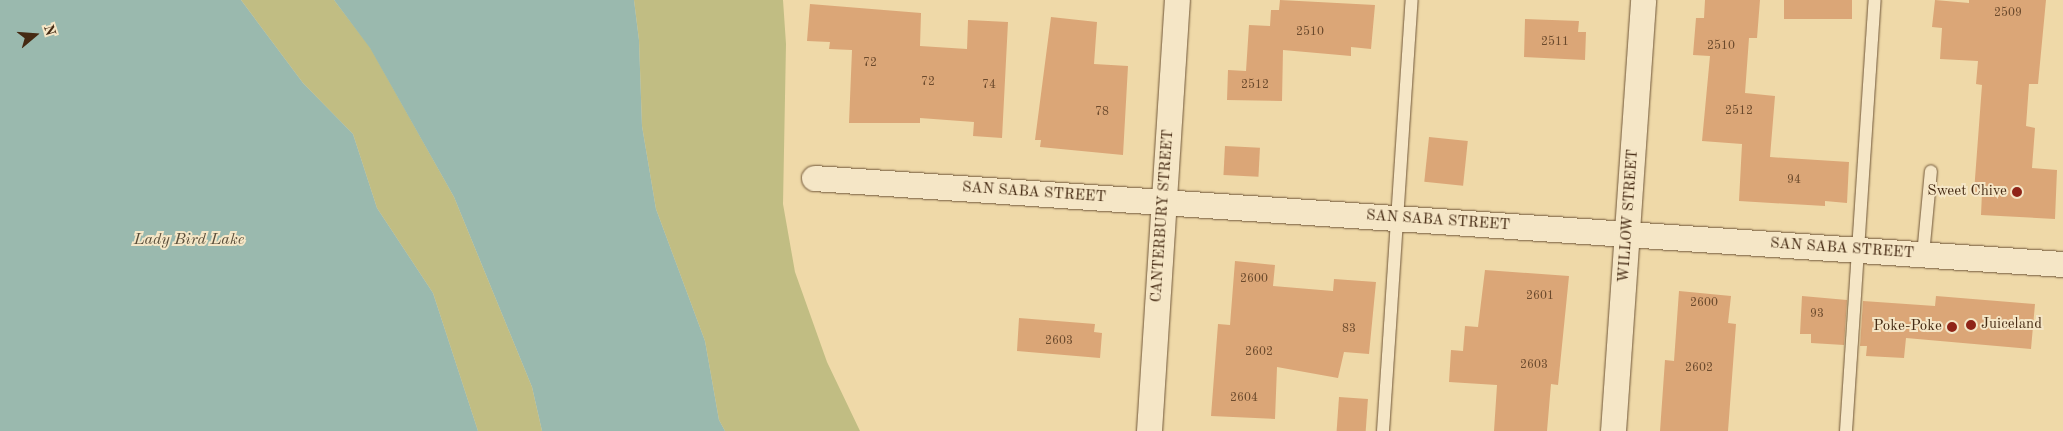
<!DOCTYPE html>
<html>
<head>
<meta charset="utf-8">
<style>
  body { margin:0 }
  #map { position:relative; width:2063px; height:431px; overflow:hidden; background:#efd9a8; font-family:"Old Standard TT",serif }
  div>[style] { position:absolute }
  .green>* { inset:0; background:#c1bd83 }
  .water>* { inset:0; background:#9ab9ae }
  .building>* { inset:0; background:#dba677; transform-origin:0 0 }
  .roads { filter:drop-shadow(0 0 1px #705638) drop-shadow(0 0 1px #705638) }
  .service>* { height:12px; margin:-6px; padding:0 6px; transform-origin:6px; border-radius:6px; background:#f5e6c6 }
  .minor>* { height:25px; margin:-12.5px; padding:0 12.5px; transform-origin:12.5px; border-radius:12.5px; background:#f5e6c6 }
  .dots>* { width:14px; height:14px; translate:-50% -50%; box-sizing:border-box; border:2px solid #f5e6c6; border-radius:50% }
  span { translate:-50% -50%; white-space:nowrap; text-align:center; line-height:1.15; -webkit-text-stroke:4px #f5e6c6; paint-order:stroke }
  .number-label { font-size:12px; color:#6a492c }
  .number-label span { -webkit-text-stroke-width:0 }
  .poi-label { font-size:15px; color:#452a13 }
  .right { translate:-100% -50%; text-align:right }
  .left { translate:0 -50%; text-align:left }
  .street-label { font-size:15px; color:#452a13 }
  .water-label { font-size:16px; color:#5a4e3a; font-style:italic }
  .north { position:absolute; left:10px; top:10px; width:50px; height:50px; -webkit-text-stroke:4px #f5e6c6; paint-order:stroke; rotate:72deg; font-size:14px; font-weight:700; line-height:20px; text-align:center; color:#452a13 }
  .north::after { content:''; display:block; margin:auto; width:18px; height:22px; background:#452a13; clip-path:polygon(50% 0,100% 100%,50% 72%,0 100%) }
</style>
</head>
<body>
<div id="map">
  <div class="green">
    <i style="clip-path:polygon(241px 0,334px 0,370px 47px,454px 197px,532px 387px,542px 431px,478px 431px,433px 293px,377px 208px,353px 134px,303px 83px)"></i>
    <i style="clip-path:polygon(634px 0,783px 0,786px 44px,783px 204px,795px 272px,827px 362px,860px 431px,725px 431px,719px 420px,705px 341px,656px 209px,642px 126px,639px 40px)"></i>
  </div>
  <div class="water">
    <i style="clip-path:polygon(0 0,241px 0,303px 83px,353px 134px,377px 208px,433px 293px,478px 431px,0 431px)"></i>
    <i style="clip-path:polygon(334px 0,634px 0,639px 40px,642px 126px,656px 209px,705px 341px,719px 420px,725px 431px,542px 431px,532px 387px,454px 197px,370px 48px)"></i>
  </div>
  <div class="building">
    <i style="clip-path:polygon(1280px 0,1375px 5px,1371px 49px,1351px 47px,1351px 56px,1283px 50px,1282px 101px,1227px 100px,1228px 70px,1246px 71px,1249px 25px,1270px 26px,1271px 10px,1279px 10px)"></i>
    <i style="clip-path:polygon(1705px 0,1760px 0,1757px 38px,1749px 38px,1745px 93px,1775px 96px,1770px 157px,1849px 162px,1847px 203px,1825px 201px,1825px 206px,1739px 201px,1742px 144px,1702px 141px,1710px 56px,1693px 55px,1696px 18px,1704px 18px)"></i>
    <i style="left:1784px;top:0;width:68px;height:19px"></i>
    <i style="clip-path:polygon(1935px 0,1969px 3px,1969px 0,2046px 0,2038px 84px,2029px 84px,2026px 126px,2035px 128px,2032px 168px,2057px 170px,2055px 219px,1981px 215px,1982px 192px,1974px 192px,1982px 85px,1976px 84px,1978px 61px,1940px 59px,1942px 28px,1932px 27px)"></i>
    <i style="clip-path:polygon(810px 4px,921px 13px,920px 46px,967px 49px,968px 20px,1008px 22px,1002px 138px,973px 136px,974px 122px,920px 118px,920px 123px,849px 123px,852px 50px,829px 49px,830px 42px,807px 41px)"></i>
    <i style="clip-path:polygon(1051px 17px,1097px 22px,1094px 64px,1128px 66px,1123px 155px,1040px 147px,1041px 140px,1035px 140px)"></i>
    <i style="clip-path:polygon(1525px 19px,1579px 21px,1578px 32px,1586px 32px,1585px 60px,1524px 57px)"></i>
    <i style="left:1429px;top:137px;width:39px;height:45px;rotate:6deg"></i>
    <i style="left:1225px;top:146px;width:35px;height:29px;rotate:3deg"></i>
    <i style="clip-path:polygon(1235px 261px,1275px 265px,1273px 286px,1333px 291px,1334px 279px,1376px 282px,1369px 354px,1344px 352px,1338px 378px,1277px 367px,1275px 419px,1211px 416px,1218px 324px,1230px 325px)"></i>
    <i style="clip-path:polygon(1485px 270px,1569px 276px,1558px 385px,1551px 384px,1547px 431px,1494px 431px,1497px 385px,1449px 382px,1451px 350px,1463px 351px,1465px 326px,1478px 327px)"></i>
    <i style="clip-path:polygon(1679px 291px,1731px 296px,1728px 323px,1736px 324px,1728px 431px,1660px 431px,1665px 360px,1674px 361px)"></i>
    <i style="clip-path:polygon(1802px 296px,1847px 300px,1844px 345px,1811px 343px,1811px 334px,1800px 334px)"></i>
    <i style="clip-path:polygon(1936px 296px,2035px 304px,2031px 349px,1906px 338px,1904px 358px,1866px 356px,1867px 346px,1860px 346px,1863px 301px,1935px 306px)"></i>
    <i style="clip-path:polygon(1019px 318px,1095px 324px,1094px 332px,1102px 333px,1100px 358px,1017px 351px)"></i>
    <i style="left:1339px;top:397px;width:29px;height:34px;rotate:4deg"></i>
  </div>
  <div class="roads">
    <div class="service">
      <i style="left:1923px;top:255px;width:84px;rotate:-84.6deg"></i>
      <i style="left:1383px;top:431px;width:432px;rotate:-86.2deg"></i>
      <i style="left:1846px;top:431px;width:432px;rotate:-86.2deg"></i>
    </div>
    <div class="minor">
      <i style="left:814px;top:178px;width:1252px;rotate:3.94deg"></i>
      <i style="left:1149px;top:431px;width:432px;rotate:-86.3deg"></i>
      <i style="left:1613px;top:431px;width:432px;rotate:-86deg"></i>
    </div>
  </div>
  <div class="dots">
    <i style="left:2017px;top:192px;background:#8f2418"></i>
    <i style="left:1971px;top:325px;background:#8f2418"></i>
    <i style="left:1952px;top:327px;background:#8f2418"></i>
  </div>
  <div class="number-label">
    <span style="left:2008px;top:14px">2509</span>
    <span style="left:1310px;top:33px">2510</span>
    <span style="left:1555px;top:43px">2511</span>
    <span style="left:1721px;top:47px">2510</span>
    <span style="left:870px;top:64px">72</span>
    <span style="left:928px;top:83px">72</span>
    <span style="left:989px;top:86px">74</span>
    <span style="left:1255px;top:86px">2512</span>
    <span style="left:1739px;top:112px">2512</span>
    <span style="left:1102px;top:113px">78</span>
    <span style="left:1794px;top:181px">94</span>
    <span style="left:1254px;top:280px">2600</span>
    <span style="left:1540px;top:297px">2601</span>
    <span style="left:1704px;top:304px">2600</span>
    <span style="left:1817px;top:315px">93</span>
    <span style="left:1349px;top:330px">83</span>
    <span style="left:1059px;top:342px">2603</span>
    <span style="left:1259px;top:353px">2602</span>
    <span style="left:1534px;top:366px">2603</span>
    <span style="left:1699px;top:369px">2602</span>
    <span style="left:1244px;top:399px">2604</span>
  </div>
  <div class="poi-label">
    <span class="right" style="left:2007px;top:192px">Sweet Chive</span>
    <span class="left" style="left:1981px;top:325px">Juiceland</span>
    <span class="right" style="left:1942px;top:327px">Poke-Poke</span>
  </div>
  <div class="street-label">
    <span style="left:1034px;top:193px;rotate:4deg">SAN SABA STREET</span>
    <span style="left:1163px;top:216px;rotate:-86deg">CANTERBURY STREET</span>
    <span style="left:1629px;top:216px;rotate:-86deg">WILLOW STREET</span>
    <span style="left:1438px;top:221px;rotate:4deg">SAN SABA STREET</span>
    <span style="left:1842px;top:249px;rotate:4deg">SAN SABA STREET</span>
  </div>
  <div class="water-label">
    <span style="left:189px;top:240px">Lady Bird Lake</span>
  </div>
  <div class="north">N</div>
</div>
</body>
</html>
